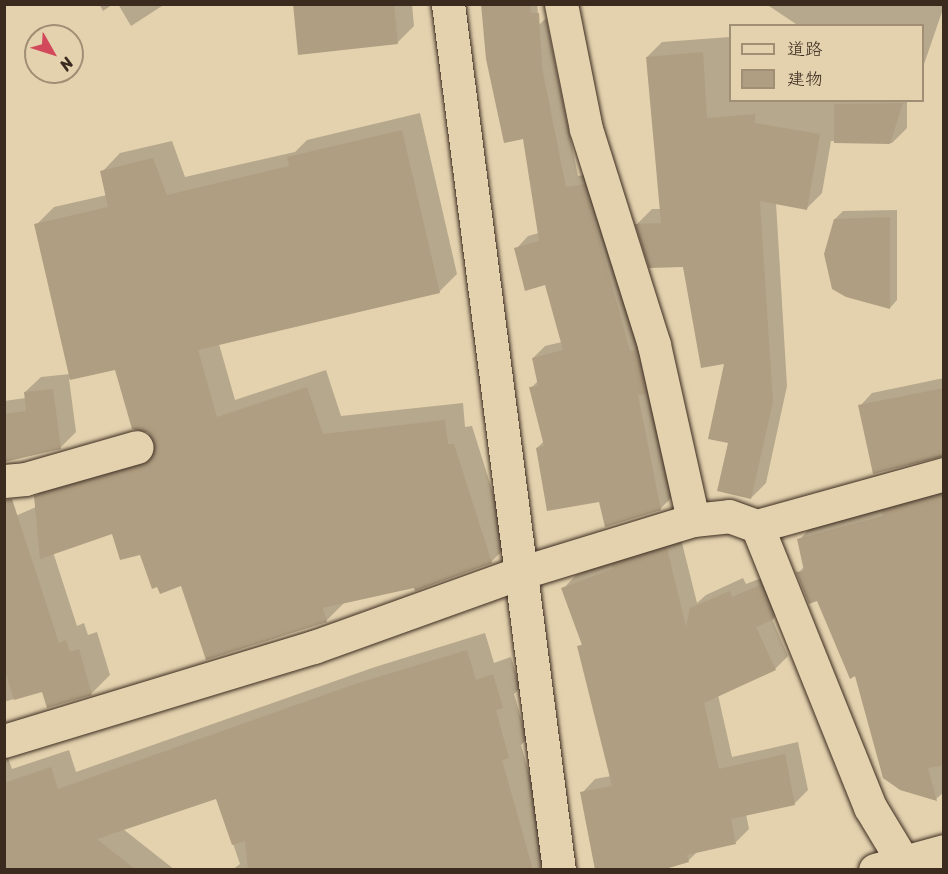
<!DOCTYPE html>
<html>
<head>
<meta charset="utf-8">
<style>
  body { margin:0 }
  #map { position:relative; width:948px; height:874px; overflow:hidden; background:#e4d2af; font-family:Sriracha,"Klee One",sans-serif }
  div>[style] { position:absolute }
  .shadow>* { inset:0; background:#0003 }
  .building>* { inset:0; background:#b09e82 }
  .roads { filter:drop-shadow(0 0 2px #3b2a1e) drop-shadow(0 0 2px #3b2a1e) }
  .minor>* { height:33px; margin:-16.5px; padding:0 16.5px; transform-origin:16.5px; border-radius:16.5px; background:#e4d2af }
  span { translate:-50% -50%; white-space:nowrap; text-align:center; line-height:1.15; -webkit-text-stroke:5px #e4d2af; paint-order:stroke }
  .frame { position:absolute; inset:0; border:6px solid #3b2a1e; pointer-events:none }
  .legend { position:absolute; left:729px; top:24px; width:195px; height:78px; box-sizing:border-box; background:#e4d2af; border:2px solid #a08f75; margin:0; padding:8px 10px; list-style:none; font-size:18px; color:#3b2a1e }
  .legend li { display:flex; align-items:center; gap:12px; height:30px }
  .legend b { width:30px; border:2px solid #a08f75 }
  .north { position:absolute; left:24px; top:24px; width:60px; height:60px; box-sizing:border-box; background:#e4d2af; border:2px solid #a08f75; border-radius:50%; rotate:129deg; font-size:16px; font-weight:700; line-height:24px; text-align:center; color:#3b2a1e }
  .north::after { content:''; display:block; margin:auto; width:21px; height:27px; background:#d1495b; clip-path:polygon(50% 0,100% 100%,50% 72%,0 100%) }
</style>
</head>
<body>
<div id="map">
  <div class="shadow">
    <i style="clip-path:polygon(99px 4px,113px 4px,103px 11px)"></i>
    <i style="clip-path:polygon(118px 4px,165px 4px,131px 26px)"></i>
    <i style="clip-path:polygon(294px 4px,412px 4px,414px 26px,397px 43px)"></i>
    <i style="clip-path:polygon(483px 4px,537px 4px,539px 25px,546px 18px,578px 176px,596px 173px,643px 340px,672px 497px,660px 509px,601px 500px,537px 448px,544px 441px,531px 388px,539px 380px,533px 358px,545px 346px,562px 342px,546px 284px,516px 249px,528px 236px,539px 233px,524px 137px)"></i>
    <i style="clip-path:polygon(766px 4px,944px 4px,944px 6px,922px 70px,922px 26px,799px 26px)"></i>
    <i style="clip-path:polygon(730px 37px,730px 100px,907px 100px,907px 128px,892px 143px,831px 141px,822px 193px,807px 208px,776px 203px,787px 386px,766px 483px,751px 498px,729px 441px,726px 362px,684px 265px,637px 224px,652px 209px,661px 209px,647px 57px,662px 42px)"></i>
    <i style="clip-path:polygon(420px 113px,457px 274px,439px 292px,219px 344px,235px 400px,326px 370px,341px 416px,463px 403px,465px 427px,472px 426px,509px 544px,491px 562px,344px 603px,326px 621px,182px 585px,113px 532px,53px 552px,77px 626px,84px 623px,88px 635px,97px 632px,110px 675px,92px 693px,48px 707px,43px 690px,4px 702px,4px 521px,36px 507px,35px 497px,54px 478px,156px 449px,116px 368px,69px 379px,76px 432px,60px 448px,4px 460px,4px 401px,26px 398px,25px 392px,41px 377px,70px 374px,36px 225px,54px 207px,107px 195px,102px 172px,120px 153px,172px 141px,185px 177px,295px 152px,307px 140px)"></i>
    <i style="clip-path:polygon(897px 210px,897px 300px,890px 308px,835px 219px,843px 211px)"></i>
    <i style="clip-path:polygon(944px 378px,944px 455px,860px 406px,872px 393px)"></i>
    <i style="clip-path:polygon(944px 481px,944px 792px,936px 799px,856px 674px,817px 599px,798px 573px,805px 566px,799px 540px,817px 521px)"></i>
    <i style="clip-path:polygon(680px 535px,697px 603px,706px 595px,743px 578px,746px 584px,774px 573px,787px 605px,772px 619px,788px 656px,775px 669px,718px 695px,732px 757px,798px 742px,808px 790px,794px 804px,746px 814px,749px 829px,736px 842px,698px 851px,688px 861px,582px 793px,595px 779px,611px 776px,579px 647px,583px 643px,563px 589px,576px 575px)"></i>
    <i style="clip-path:polygon(485px 633px,494px 663px,511px 657px,520px 688px,514px 694px,527px 739px,521px 745px,556px 870px,232px 870px,240px 864px,217px 797px,123px 829px,175px 870px,14px 870px,4px 862px,4px 746px,12px 769px,69px 750px,76px 772px,375px 667px)"></i>
  </div>
  <div class="building">
    <i style="clip-path:polygon(293px 4px,394px 4px,398px 44px,298px 55px)"></i>
    <i style="clip-path:polygon(481px 4px,530px 4px,531px 13px,539px 13px,542px 67px,566px 187px,584px 184px,630px 351px,636px 350px,646px 394px,638px 395px,661px 510px,605px 527px,599px 502px,547px 511px,536px 448px,544px 446px,529px 387px,538px 386px,532px 358px,563px 350px,545px 285px,525px 291px,514px 248px,539px 241px,523px 139px,504px 143px,486px 59px)"></i>
    <i style="clip-path:polygon(703px 52px,707px 118px,755px 114px,755px 123px,820px 134px,807px 210px,760px 201px,773px 402px,751px 499px,717px 491px,728px 443px,708px 439px,724px 364px,701px 368px,683px 267px,649px 268px,635px 224px,661px 223px,646px 57px)"></i>
    <i style="clip-path:polygon(903px 103px,890px 144px,834px 143px,834px 104px)"></i>
    <i style="clip-path:polygon(402px 130px,440px 293px,198px 350px,217px 417px,307px 387px,323px 434px,445px 420px,448px 444px,454px 444px,492px 563px,415px 591px,414px 588px,323px 608px,327px 622px,206px 660px,181px 586px,160px 594px,157px 587px,152px 589px,140px 555px,120px 560px,112px 534px,40px 559px,34px 496px,142px 465px,151px 460px,155px 442px,150px 433px,132px 429px,115px 370px,70px 380px,34px 224px,108px 207px,100px 171px,153px 158px,167px 195px,289px 166px,287px 157px)"></i>
    <i style="clip-path:polygon(890px 217px,890px 309px,846px 297px,832px 289px,824px 254px,834px 219px)"></i>
    <i style="clip-path:polygon(944px 388px,944px 456px,873px 474px,858px 405px)"></i>
    <i style="clip-path:polygon(53px 389px,61px 449px,4px 462px,4px 414px,26px 411px,24px 392px)"></i>
    <i style="clip-path:polygon(944px 494px,944px 765px,928px 768px,937px 801px,900px 790px,883px 778px,855px 676px,850px 679px,817px 601px,809px 604px,796px 572px,804px 571px,797px 539px,883px 516px,882px 511px)"></i>
    <i style="clip-path:polygon(12px 499px,59px 643px,66px 640px,70px 652px,79px 649px,92px 695px,47px 708px,42px 692px,14px 700px,4px 667px,4px 500px)"></i>
    <i style="clip-path:polygon(667px 548px,686px 627px,690px 608px,730px 591px,732px 597px,760px 585px,774px 619px,756px 627px,776px 670px,704px 703px,719px 769px,785px 754px,795px 805px,731px 819px,736px 844px,687px 855px,689px 862px,662px 870px,595px 870px,580px 792px,612px 786px,577px 646px,582px 645px,561px 588px,613px 569px,612px 564px)"></i>
    <i style="clip-path:polygon(467px 650px,476px 680px,493px 674px,503px 708px,496px 710px,509px 758px,502px 760px,533px 870px,248px 870px,245px 841px,232px 845px,216px 799px,97px 839px,136px 870px,4px 870px,4px 783px,51px 767px,58px 789px,355px 684px)"></i>
  </div>
  <div class="roads">
    <div class="minor">
      <i style="left:448px;top:4px;width:873px;rotate:82.7deg"></i>
      <i style="left:561px;top:4px;width:127px;rotate:78.7deg"></i>
      <i style="left:586px;top:129px;width:226px;rotate:72.5deg"></i>
      <i style="left:654px;top:345px;width:179px;rotate:77.4deg"></i>
      <i style="left:4px;top:481px;width:21px;rotate:-5deg"></i>
      <i style="left:25px;top:479px;width:116px;rotate:-15.9deg"></i>
      <i style="left:757px;top:526px;width:303px;rotate:68.1deg"></i>
      <i style="left:870px;top:807px;width:74px;rotate:58.9deg"></i>
      <i style="left:4px;top:741px;width:324px;rotate:-16.9deg"></i>
      <i style="left:314px;top:647px;width:219px;rotate:-19.8deg"></i>
      <i style="left:520px;top:573px;width:181px;rotate:-17deg"></i>
      <i style="left:693px;top:520px;width:36px;rotate:-6deg"></i>
      <i style="left:729px;top:516px;width:30px;rotate:20deg"></i>
      <i style="left:757px;top:526px;width:194px;rotate:-15.5deg"></i>
      <i style="left:875px;top:870px;width:72px;rotate:-15.4deg"></i>
    </div>
  </div>
  <div class="frame"></div>
  <ul class="legend">
  <li><b style="height:8px;background:#e4d2af"></b>道路</li>
  <li><b style="height:16px;background:#b09e82"></b>建物</li>
  </ul>
  <div class="north">N</div>
</div>
</body>
</html>
